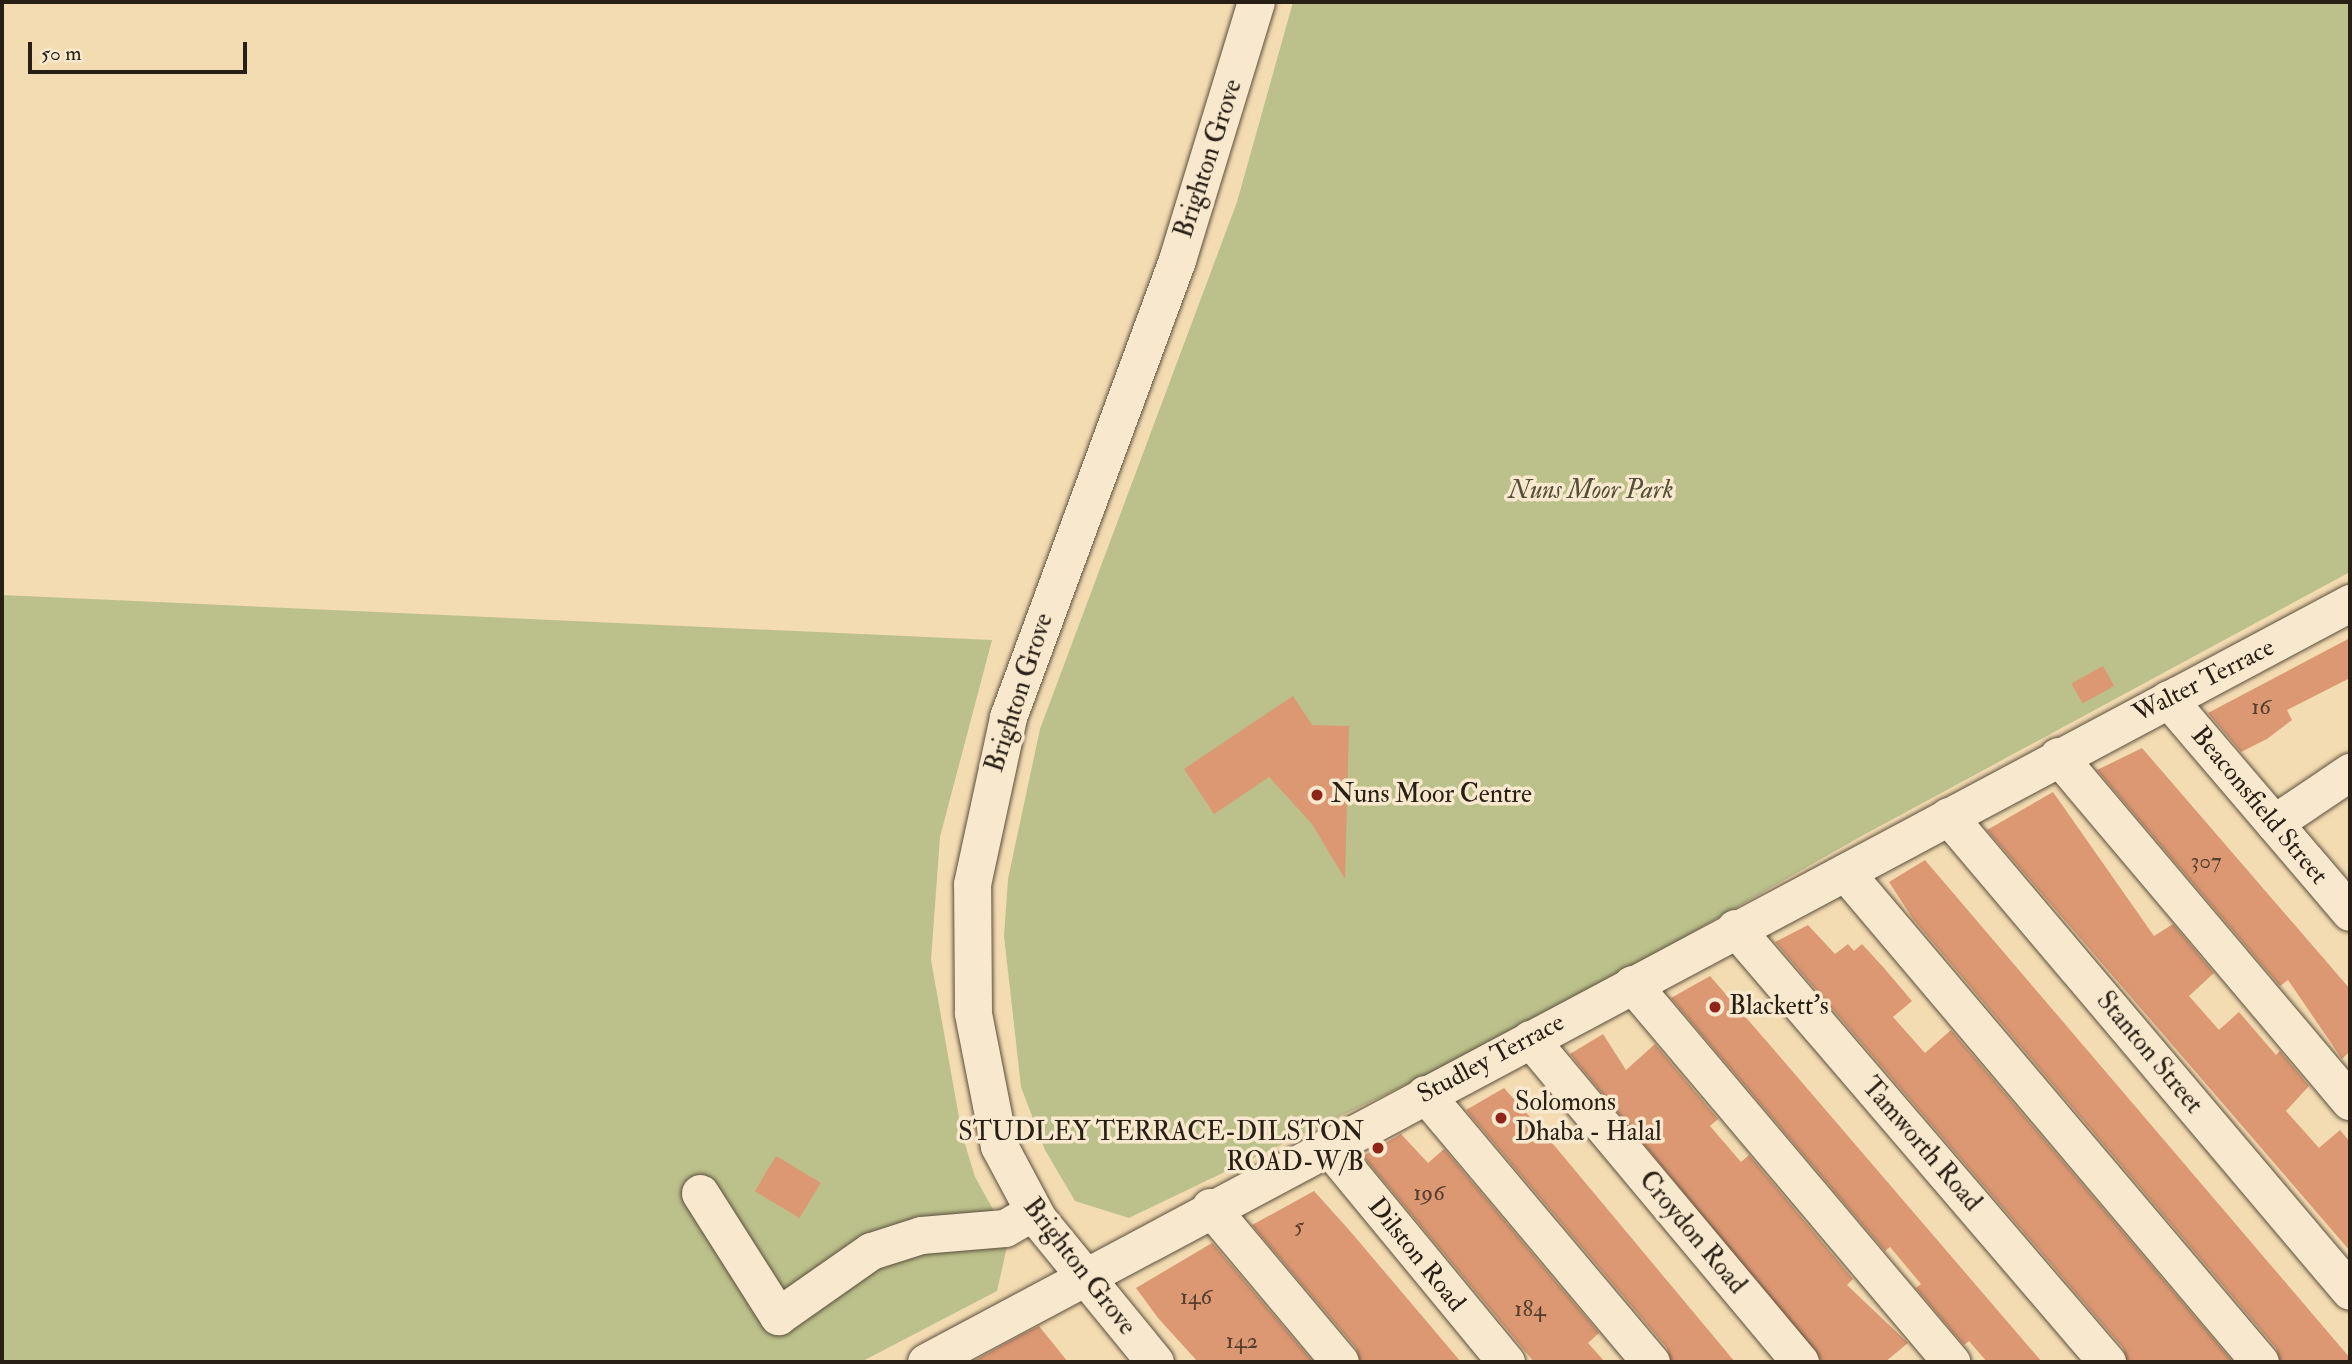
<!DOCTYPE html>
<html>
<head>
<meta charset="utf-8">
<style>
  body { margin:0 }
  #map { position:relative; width:2352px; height:1364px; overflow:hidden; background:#f4dcb2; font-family:"IM FELL Double Pica",serif }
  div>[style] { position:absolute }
  .green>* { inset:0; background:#bcc08b }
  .building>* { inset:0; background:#dc9873; transform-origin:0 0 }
  .roads { filter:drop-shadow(0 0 2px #5b4f3d) drop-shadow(0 0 2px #5b4f3d) }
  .minor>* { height:37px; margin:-18.5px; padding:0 18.5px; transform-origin:18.5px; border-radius:18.5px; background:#f8e8cd }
  .dots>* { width:19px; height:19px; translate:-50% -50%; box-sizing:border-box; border:4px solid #f8e8cd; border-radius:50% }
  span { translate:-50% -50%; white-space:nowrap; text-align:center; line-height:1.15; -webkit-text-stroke:7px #f8e8cd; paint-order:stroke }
  .number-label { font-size:23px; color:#553e2d }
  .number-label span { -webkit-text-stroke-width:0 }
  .street-label { font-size:26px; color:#282016 }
  .park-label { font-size:26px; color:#545039; font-style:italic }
  .poi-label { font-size:26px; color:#282016 }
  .left { translate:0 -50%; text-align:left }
  .right { translate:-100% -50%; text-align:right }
  .frame { position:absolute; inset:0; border:4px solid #282016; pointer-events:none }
  .scale { position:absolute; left:28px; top:42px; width:219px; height:32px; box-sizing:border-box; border:4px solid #282016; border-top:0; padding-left:9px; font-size:21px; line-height:24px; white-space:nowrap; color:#282016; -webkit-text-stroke:5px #f8e8cd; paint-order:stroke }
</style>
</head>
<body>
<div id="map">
  <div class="green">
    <i style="clip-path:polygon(1293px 2px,2350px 2px,2350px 572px,1858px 838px,1532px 1024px,1129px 1218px,1075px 1201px,1045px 1150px,1021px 1087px,1004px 936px,1008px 879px,1040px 729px,1237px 202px)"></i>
    <i style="clip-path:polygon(2px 595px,992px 640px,940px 837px,931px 960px,962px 1134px,975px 1177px,1009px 1238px,997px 1291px,861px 1362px,2px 1362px)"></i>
  </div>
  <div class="building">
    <i style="clip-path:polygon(2350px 638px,2350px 678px,2287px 710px,2292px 720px,2267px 739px,2241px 752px,2208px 713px)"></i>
    <i style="left:2103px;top:666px;width:23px;height:36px;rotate:61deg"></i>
    <i style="clip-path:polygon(1293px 696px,1312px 725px,1349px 726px,1345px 879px,1312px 824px,1269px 777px,1214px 814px,1184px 769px)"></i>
    <i style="clip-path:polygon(2142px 748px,2350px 989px,2350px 1051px,2342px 1059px,2288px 980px,2280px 986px,2097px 770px)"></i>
    <i style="clip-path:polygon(2053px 792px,2154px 936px,2173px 924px,2214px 973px,2189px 996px,2219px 1030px,2239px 1012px,2276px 1055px,2280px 1051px,2309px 1086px,2286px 1111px,2319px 1148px,2340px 1130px,2350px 1142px,2350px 1251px,1987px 830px)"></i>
    <i style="clip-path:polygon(1925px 860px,2350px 1358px,2350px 1362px,2280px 1362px,2276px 1348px,1913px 919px,1889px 882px)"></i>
    <i style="clip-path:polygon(1808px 925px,1835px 954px,1848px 944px,1854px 951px,1862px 944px,1884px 968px,1912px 1001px,1893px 1017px,1925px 1053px,1951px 1030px,2233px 1362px,2127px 1362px,2123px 1348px,1775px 942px)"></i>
    <i style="clip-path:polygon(1710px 976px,1775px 1051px,2042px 1362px,1987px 1362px,1969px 1341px,1964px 1345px,1916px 1288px,1921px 1284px,1890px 1247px,1885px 1251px,1671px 998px)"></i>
    <i style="clip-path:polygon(1603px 1034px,1626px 1070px,1655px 1044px,1718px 1119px,1710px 1126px,1741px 1162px,1749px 1155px,1853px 1279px,1847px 1285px,1908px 1343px,1885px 1362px,1822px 1362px,1570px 1054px)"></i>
    <i style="clip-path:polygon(1504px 1088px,1538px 1126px,1735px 1362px,1671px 1362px,1667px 1348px,1466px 1110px)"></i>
    <i style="clip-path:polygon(1401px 1134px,1428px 1163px,1444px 1149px,1599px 1333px,1588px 1343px,1605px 1362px,1534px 1362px,1363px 1156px)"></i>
    <i style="left:776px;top:1156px;width:52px;height:41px;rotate:31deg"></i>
    <i style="clip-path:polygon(1314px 1191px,1350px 1231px,1461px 1362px,1360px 1362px,1356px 1348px,1252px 1225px)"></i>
    <i style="clip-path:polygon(1212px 1243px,1215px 1246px,1313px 1362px,1198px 1362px,1158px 1318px,1136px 1288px)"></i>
    <i style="clip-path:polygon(1039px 1326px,1068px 1362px,972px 1362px,1021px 1335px)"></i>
  </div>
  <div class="roads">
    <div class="minor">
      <i style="left:2168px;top:699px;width:280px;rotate:49.5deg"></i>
      <i style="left:2058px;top:756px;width:452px;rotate:49.8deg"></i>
      <i style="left:1948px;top:816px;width:622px;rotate:49.76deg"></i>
      <i style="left:2274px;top:823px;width:92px;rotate:-33.9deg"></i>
      <i style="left:1845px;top:872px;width:642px;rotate:49.74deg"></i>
      <i style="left:1735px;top:928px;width:572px;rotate:49.4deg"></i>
      <i style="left:1632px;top:984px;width:495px;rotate:49.8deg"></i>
      <i style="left:1530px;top:1039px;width:421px;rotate:50.1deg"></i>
      <i style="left:1425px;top:1094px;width:351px;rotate:49.9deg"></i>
      <i style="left:1328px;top:1146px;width:280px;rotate:50.5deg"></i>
      <i style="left:700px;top:1193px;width:146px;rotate:57.6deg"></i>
      <i style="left:778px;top:1316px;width:113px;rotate:-35deg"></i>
      <i style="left:871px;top:1251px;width:52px;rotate:-17.7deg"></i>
      <i style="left:921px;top:1235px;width:84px;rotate:-4.8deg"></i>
      <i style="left:1005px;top:1228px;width:32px;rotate:-30deg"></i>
      <i style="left:1210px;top:1207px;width:202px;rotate:50deg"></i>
      <i style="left:926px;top:1362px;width:1614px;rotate:-28.06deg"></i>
      <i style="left:1155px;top:1362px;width:185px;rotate:-129.3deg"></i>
      <i style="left:1038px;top:1219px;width:83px;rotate:-118.1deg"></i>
      <i style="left:999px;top:1146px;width:136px;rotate:-101.1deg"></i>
      <i style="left:973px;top:1013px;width:129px;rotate:-90.4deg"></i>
      <i style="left:972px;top:884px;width:171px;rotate:-77.8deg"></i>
      <i style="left:1008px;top:717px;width:487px;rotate:-69.7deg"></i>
      <i style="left:1177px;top:260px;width:270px;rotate:-73deg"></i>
    </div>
  </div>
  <div class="dots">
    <i style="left:1317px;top:795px;background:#8f2418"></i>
    <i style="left:1715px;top:1007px;background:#8f2418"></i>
    <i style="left:1501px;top:1118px;background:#8f2418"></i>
    <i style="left:1378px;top:1148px;background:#8f2418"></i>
  </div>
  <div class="number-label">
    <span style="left:2261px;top:707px">16</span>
    <span style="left:2206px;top:861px">307</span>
    <span style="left:1429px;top:1193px">196</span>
    <span style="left:1299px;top:1226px">5</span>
    <span style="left:1196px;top:1297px">146</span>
    <span style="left:1530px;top:1309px">184</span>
    <span style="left:1242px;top:1341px">142</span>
  </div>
  <div class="street-label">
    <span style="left:1209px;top:159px;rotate:-72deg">Brighton Grove</span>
    <span style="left:2204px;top:681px;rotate:-27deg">Walter Terrace</span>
    <span style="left:1020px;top:693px;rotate:-72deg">Brighton Grove</span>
    <span style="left:2259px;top:806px;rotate:50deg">Beaconsfield Street</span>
    <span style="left:2149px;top:1053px;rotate:50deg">Stanton Street</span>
    <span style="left:1491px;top:1059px;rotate:-28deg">Studley Terrace</span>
    <span style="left:1921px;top:1145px;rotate:49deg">Tamworth Road</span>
    <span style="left:1692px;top:1233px;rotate:50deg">Croydon Road</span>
    <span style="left:1416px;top:1255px;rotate:51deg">Dilston Road</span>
    <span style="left:1079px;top:1267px;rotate:52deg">Brighton Grove</span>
  </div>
  <div class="park-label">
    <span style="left:1591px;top:491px">Nuns Moor Park</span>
  </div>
  <div class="poi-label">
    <span class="left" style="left:1331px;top:795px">Nuns Moor Centre</span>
    <span class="left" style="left:1729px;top:1007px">Blackett's</span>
    <span class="left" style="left:1515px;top:1118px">Solomons<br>Dhaba - Halal</span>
    <span class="right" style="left:1364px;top:1148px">STUDLEY TERRACE-DILSTON<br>ROAD-W/B</span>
  </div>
  <div class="frame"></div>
  <div class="scale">50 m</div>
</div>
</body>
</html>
